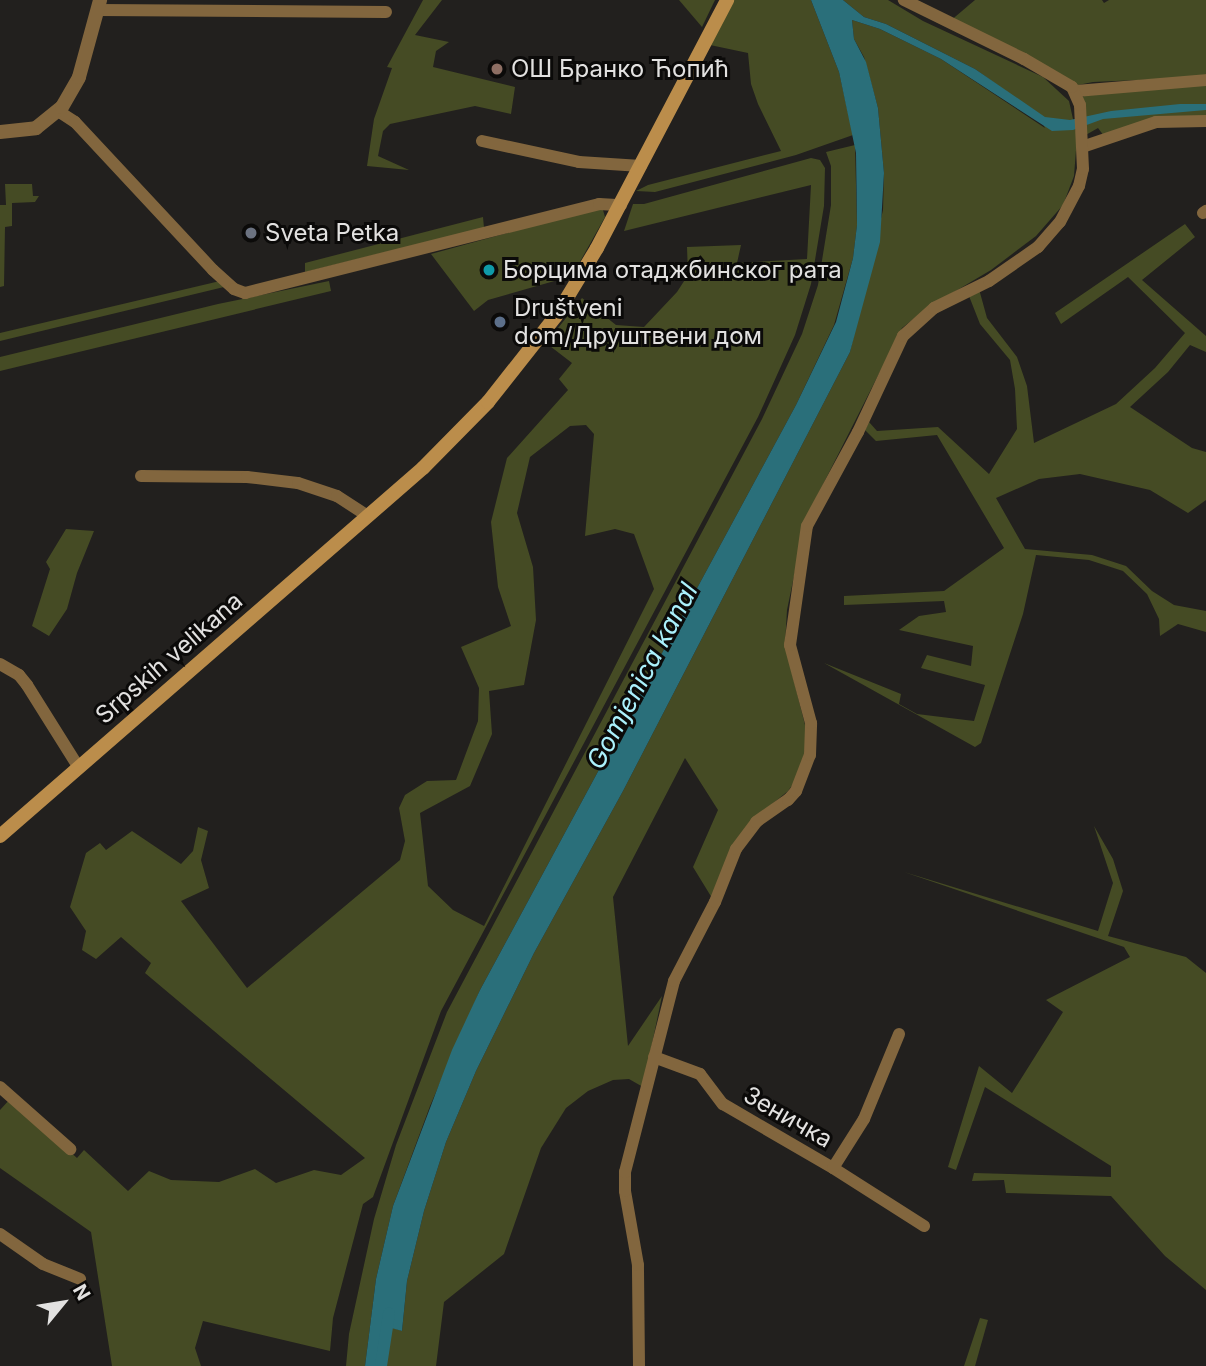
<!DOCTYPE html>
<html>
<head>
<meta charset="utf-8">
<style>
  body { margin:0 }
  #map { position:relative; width:1206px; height:1366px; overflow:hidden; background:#22201e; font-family:Inter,sans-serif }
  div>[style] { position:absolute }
  .green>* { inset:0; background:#454b24 }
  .water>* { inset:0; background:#2a6f7a }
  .canal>* { height:12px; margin:-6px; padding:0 6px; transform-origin:6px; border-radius:6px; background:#2a6f7a }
  .minor>* { height:12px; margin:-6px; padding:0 6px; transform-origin:6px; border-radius:6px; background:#82663e }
  .tertiary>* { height:14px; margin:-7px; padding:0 7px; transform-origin:7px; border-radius:7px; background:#82663e }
  .secondary>* { height:14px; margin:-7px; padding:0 7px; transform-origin:7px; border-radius:7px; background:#bb8d4b }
  .dots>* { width:19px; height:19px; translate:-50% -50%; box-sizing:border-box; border:4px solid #0b0a09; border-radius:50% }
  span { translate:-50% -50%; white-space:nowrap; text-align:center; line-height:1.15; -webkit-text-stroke:6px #0b0a09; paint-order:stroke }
  .poi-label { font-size:24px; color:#e2e1e0 }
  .left { translate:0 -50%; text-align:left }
  .street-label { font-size:24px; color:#e2e1e0 }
  .water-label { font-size:26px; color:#abf1fc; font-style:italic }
  .north { position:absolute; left:28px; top:1268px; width:70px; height:70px; -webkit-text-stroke:5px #0b0a09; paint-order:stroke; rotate:60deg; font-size:19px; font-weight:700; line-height:28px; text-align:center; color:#e2e1e0 }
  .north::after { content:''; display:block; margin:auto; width:24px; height:32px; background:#e2e1e0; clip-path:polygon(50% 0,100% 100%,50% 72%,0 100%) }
</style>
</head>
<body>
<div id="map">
  <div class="green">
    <i style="clip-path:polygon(423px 0,442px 0,415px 35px,449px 42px,436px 51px,433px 67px,515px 87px,511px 114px,475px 106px,390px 124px,383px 131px,378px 156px,409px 170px,367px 166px,374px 119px,392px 68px,387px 67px)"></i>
    <i style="clip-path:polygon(679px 0,715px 0,702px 27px)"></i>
    <i style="clip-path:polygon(733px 0,811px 0,839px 72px,853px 135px,796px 155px,655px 192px,636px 191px,648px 185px,781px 151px,758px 104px,751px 84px,748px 53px,710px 45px)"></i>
    <i style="clip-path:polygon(843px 0,888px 0,923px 21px,1043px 77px,1069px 101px,1077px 137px,1074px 176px,1063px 205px,1036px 236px,991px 270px,927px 308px,902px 328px,806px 518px,787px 610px,785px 645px,808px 737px,799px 776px,788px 791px,761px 813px,712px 898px,693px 867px,718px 810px,685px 758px,613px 897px,628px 1046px,662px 996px,643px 1087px,629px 1079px,613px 1080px,588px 1091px,566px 1108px,541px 1148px,504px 1254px,444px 1302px,436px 1366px,380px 1366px,380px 1342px,386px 1330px,391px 1327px,402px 1331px,407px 1281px,424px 1211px,446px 1142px,476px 1071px,534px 953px,623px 791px,850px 352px,883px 210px,884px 173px,878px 108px,864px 57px,854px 39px,852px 20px,880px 29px,941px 59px,1045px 128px,1038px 114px,975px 69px,886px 24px,864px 17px)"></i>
    <i style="clip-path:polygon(975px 0,1102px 0,1104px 3px,1109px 0,1206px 0,1206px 77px,1093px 82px,1073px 86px,949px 22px)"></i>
    <i style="clip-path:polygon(1206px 83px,1206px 118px,1104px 136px,1098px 128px,1084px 136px,1079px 100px,1090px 91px)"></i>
    <i style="clip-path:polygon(855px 145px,857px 225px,853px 258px,834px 325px,796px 405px,480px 990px,430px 1106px,393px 1206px,376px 1279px,365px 1366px,346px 1366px,349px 1334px,374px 1219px,396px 1145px,447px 1012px,762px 419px,802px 334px,818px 285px,831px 205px,831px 166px,826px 152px)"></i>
    <i style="clip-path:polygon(evenodd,811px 158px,820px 160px,825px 168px,824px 206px,811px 284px,795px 335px,758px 417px,441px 1011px,373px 1197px,363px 1204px,333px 1318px,330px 1351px,203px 1321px,195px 1348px,201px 1366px,112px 1366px,91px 1232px,0 1168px,0 1110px,10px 1099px,77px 1158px,84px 1150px,128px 1191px,149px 1171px,171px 1180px,219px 1182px,255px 1169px,276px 1183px,314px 1170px,341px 1175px,365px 1158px,145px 973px,151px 963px,121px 937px,96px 959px,82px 950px,86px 931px,70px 907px,86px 853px,100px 843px,106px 850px,132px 831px,181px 864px,193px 851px,198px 827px,208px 831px,201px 860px,209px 888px,181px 901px,247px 988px,400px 860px,405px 841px,399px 808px,405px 795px,427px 781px,456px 780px,478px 721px,479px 688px,461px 647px,511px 626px,498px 587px,491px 522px,507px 458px,568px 390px,559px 379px,572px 363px,546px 343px,582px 298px,616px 325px,644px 327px,677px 292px,688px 275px,687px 247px,741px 245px,737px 263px,807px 259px,811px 185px,624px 231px,633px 204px,644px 204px,811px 158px,586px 425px,594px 434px,585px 536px,615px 529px,634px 534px,654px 589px,484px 926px,453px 910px,428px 886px,420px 813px,470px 786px,492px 734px,489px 691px,524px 685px,536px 620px,533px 567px,517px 513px,530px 457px,570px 426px,586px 425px)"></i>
    <i style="clip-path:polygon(5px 184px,32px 184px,33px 196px,39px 196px,35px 202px,12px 203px,12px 226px,5px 227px,4px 286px,0 287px,0 205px,6px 205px)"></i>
    <i style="clip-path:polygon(591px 210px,603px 210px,605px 217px,572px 276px,488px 300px,474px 311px,431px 254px)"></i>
    <i style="clip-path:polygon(483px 217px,484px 228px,305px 272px,305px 263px)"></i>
    <i style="clip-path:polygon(1185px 224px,1195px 237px,1142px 280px,1206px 336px,1206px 352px,1190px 345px,1168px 372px,1130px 407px,1192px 448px,1206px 452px,1206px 500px,1188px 513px,1150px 490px,1080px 474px,1039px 479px,996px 498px,1025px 549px,1092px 555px,1126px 566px,1152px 591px,1174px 605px,1206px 611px,1206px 632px,1178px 624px,1160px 636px,1159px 619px,1147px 594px,1123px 571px,1089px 560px,1036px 555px,1023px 614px,981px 743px,975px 747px,824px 663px,901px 694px,899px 704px,917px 714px,974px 721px,985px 685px,921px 668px,927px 655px,971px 666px,973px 646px,899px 630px,919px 616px,946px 612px,944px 601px,844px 605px,844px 596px,944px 591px,1004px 548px,937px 435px,876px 441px,865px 430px,869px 422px,877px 431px,938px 427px,989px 474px,1017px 429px,1015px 389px,1010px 360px,980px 324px,969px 296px,979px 289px,987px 318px,1017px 357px,1027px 386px,1034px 443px,1116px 404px,1155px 368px,1185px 333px,1128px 277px,1061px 324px,1055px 313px)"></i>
    <i style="clip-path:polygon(220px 281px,224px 287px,0 341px,0 333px)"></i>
    <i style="clip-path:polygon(329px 281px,331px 291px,0 371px,0 357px,218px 304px)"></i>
    <i style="clip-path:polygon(66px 529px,94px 531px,77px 573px,67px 609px,49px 636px,32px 626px,50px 569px,46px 562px)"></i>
    <i style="clip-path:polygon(1094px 826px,1113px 859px,1123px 891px,1108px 936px,1186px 957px,1206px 973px,1206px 1290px,1165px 1256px,1111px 1196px,1006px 1193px,1004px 1180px,972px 1181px,974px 1173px,1111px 1177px,1111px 1166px,985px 1087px,956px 1170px,948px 1167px,979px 1066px,1012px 1093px,1063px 1012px,1046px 1000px,1130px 957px,1124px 947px,904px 872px,1098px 931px,1113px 883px)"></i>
    <i style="clip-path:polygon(980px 1318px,988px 1320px,975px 1366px,964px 1366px)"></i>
  </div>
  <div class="water">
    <i style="clip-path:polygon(811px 0,843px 0,864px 17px,886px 24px,975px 69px,1045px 117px,1070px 120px,1111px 111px,1180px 104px,1206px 104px,1206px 110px,1103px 119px,1073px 130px,1052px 131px,941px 59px,880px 29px,852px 20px,854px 39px,866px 62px,878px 108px,884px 173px,880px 242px,850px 352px,623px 791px,534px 953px,476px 1071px,446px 1142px,424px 1211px,407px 1281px,402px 1331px,388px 1327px,380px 1342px,380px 1366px,365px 1366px,376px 1279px,393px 1206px,452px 1050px,480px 990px,796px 405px,836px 322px,853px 258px,857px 225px,856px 153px,839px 72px)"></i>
  </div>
  <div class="canal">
    <i style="left:381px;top:1366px;width:53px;rotate:-81.3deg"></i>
  </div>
  <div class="minor">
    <i style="left:97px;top:10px;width:289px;rotate:0.4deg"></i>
    <i style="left:1076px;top:91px;width:130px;rotate:-4.8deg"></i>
    <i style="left:58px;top:111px;width:20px;rotate:33deg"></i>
    <i style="left:75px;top:122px;width:202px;rotate:47deg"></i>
    <i style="left:213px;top:270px;width:28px;rotate:42deg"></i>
    <i style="left:234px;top:289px;width:12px;rotate:20deg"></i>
    <i style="left:245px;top:293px;width:365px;rotate:-14.1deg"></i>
    <i style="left:599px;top:204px;width:22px;rotate:3deg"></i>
    <i style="left:482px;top:141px;width:99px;rotate:12.2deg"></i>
    <i style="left:579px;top:162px;width:62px;rotate:3.7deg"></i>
    <i style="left:1085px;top:146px;width:75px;rotate:-18.7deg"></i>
    <i style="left:1156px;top:122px;width:50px;rotate:-1.1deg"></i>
    <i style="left:1203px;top:213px;width:4px;rotate:-34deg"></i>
    <i style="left:141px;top:476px;width:106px;rotate:0.5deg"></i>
    <i style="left:247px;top:477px;width:51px;rotate:6.7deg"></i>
    <i style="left:298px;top:483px;width:41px;rotate:18.4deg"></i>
    <i style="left:337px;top:496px;width:37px;rotate:33deg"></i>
    <i style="left:0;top:664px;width:22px;rotate:30deg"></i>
    <i style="left:19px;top:675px;width:13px;rotate:51deg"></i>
    <i style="left:27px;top:685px;width:98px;rotate:57.9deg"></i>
    <i style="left:654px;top:1057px;width:49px;rotate:20.3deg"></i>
    <i style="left:700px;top:1074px;width:38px;rotate:53deg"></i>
    <i style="left:723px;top:1104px;width:127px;rotate:30.2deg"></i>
    <i style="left:833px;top:1168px;width:108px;rotate:32.5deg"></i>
    <i style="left:0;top:1087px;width:94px;rotate:41.5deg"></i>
    <i style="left:833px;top:1168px;width:58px;rotate:-57.7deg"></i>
    <i style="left:864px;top:1119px;width:92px;rotate:-67.6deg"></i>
    <i style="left:0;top:1234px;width:52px;rotate:34.9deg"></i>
    <i style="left:43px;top:1264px;width:40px;rotate:22deg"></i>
    <i style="left:639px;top:1366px;width:101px;rotate:-90.6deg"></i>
    <i style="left:638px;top:1265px;width:75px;rotate:-100deg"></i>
    <i style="left:625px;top:1191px;width:19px;rotate:-90deg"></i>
    <i style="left:625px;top:1172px;width:197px;rotate:-75.6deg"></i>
    <i style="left:674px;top:981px;width:89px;rotate:-62.6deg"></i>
    <i style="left:715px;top:902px;width:57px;rotate:-68.4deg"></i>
    <i style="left:736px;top:849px;width:34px;rotate:-53deg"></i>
    <i style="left:756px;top:822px;width:39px;rotate:-35deg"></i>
    <i style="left:788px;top:800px;width:12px;rotate:-48deg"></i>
    <i style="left:796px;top:791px;width:39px;rotate:-69deg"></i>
    <i style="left:810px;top:755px;width:32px;rotate:-88deg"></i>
    <i style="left:811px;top:723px;width:81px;rotate:-105.1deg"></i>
    <i style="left:790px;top:645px;width:120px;rotate:-81.9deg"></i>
    <i style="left:807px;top:526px;width:107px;rotate:-61.5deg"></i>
    <i style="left:858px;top:432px;width:106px;rotate:-64.9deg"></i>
    <i style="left:903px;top:336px;width:42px;rotate:-42.1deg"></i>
    <i style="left:934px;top:308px;width:61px;rotate:-26.1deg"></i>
    <i style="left:989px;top:281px;width:60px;rotate:-34.8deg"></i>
    <i style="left:1038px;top:247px;width:33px;rotate:-49deg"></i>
    <i style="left:1060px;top:222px;width:41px;rotate:-62.2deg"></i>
    <i style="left:1079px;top:186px;width:17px;rotate:-77deg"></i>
    <i style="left:1083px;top:169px;width:64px;rotate:-92.7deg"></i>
    <i style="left:1080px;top:105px;width:20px;rotate:-114deg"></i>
    <i style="left:1072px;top:87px;width:56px;rotate:-149.7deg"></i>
    <i style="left:1024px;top:59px;width:134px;rotate:-153.8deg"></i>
  </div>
  <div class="tertiary">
    <i style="left:0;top:132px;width:36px;rotate:-6deg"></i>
    <i style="left:36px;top:128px;width:33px;rotate:-39deg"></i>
    <i style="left:62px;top:107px;width:34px;rotate:-60deg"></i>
    <i style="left:79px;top:77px;width:80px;rotate:-74.7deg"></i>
  </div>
  <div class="secondary">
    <i style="left:0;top:836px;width:561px;rotate:-41.02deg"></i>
    <i style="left:423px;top:468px;width:93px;rotate:-45.4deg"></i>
    <i style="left:488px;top:402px;width:110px;rotate:-51.7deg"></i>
    <i style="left:556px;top:316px;width:79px;rotate:-58.9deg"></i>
    <i style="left:597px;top:248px;width:280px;rotate:-62.3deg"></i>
  </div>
  <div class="dots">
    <i style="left:497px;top:69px;background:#8d6e63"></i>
    <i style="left:251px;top:233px;background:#6b7280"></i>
    <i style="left:489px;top:270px;background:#0f9aa8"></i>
    <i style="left:500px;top:322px;background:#5c6f8a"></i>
  </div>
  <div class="poi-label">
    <span class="left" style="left:511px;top:69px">ОШ Бранко Ћопић</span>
    <span class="left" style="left:265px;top:233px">Sveta Petka</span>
    <span class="left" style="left:503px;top:270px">Борцима отаджбинског рата</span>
    <span class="left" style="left:514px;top:322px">Društveni<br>dom/Друштвени дом</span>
  </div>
  <div class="street-label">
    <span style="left:169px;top:658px;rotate:-41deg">Srpskih velikana</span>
    <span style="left:788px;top:1117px;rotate:30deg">Зеничка</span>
  </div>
  <div class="water-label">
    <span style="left:642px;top:676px;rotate:-62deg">Gomjenica kanal</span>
  </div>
  <div class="north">N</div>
</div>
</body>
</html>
